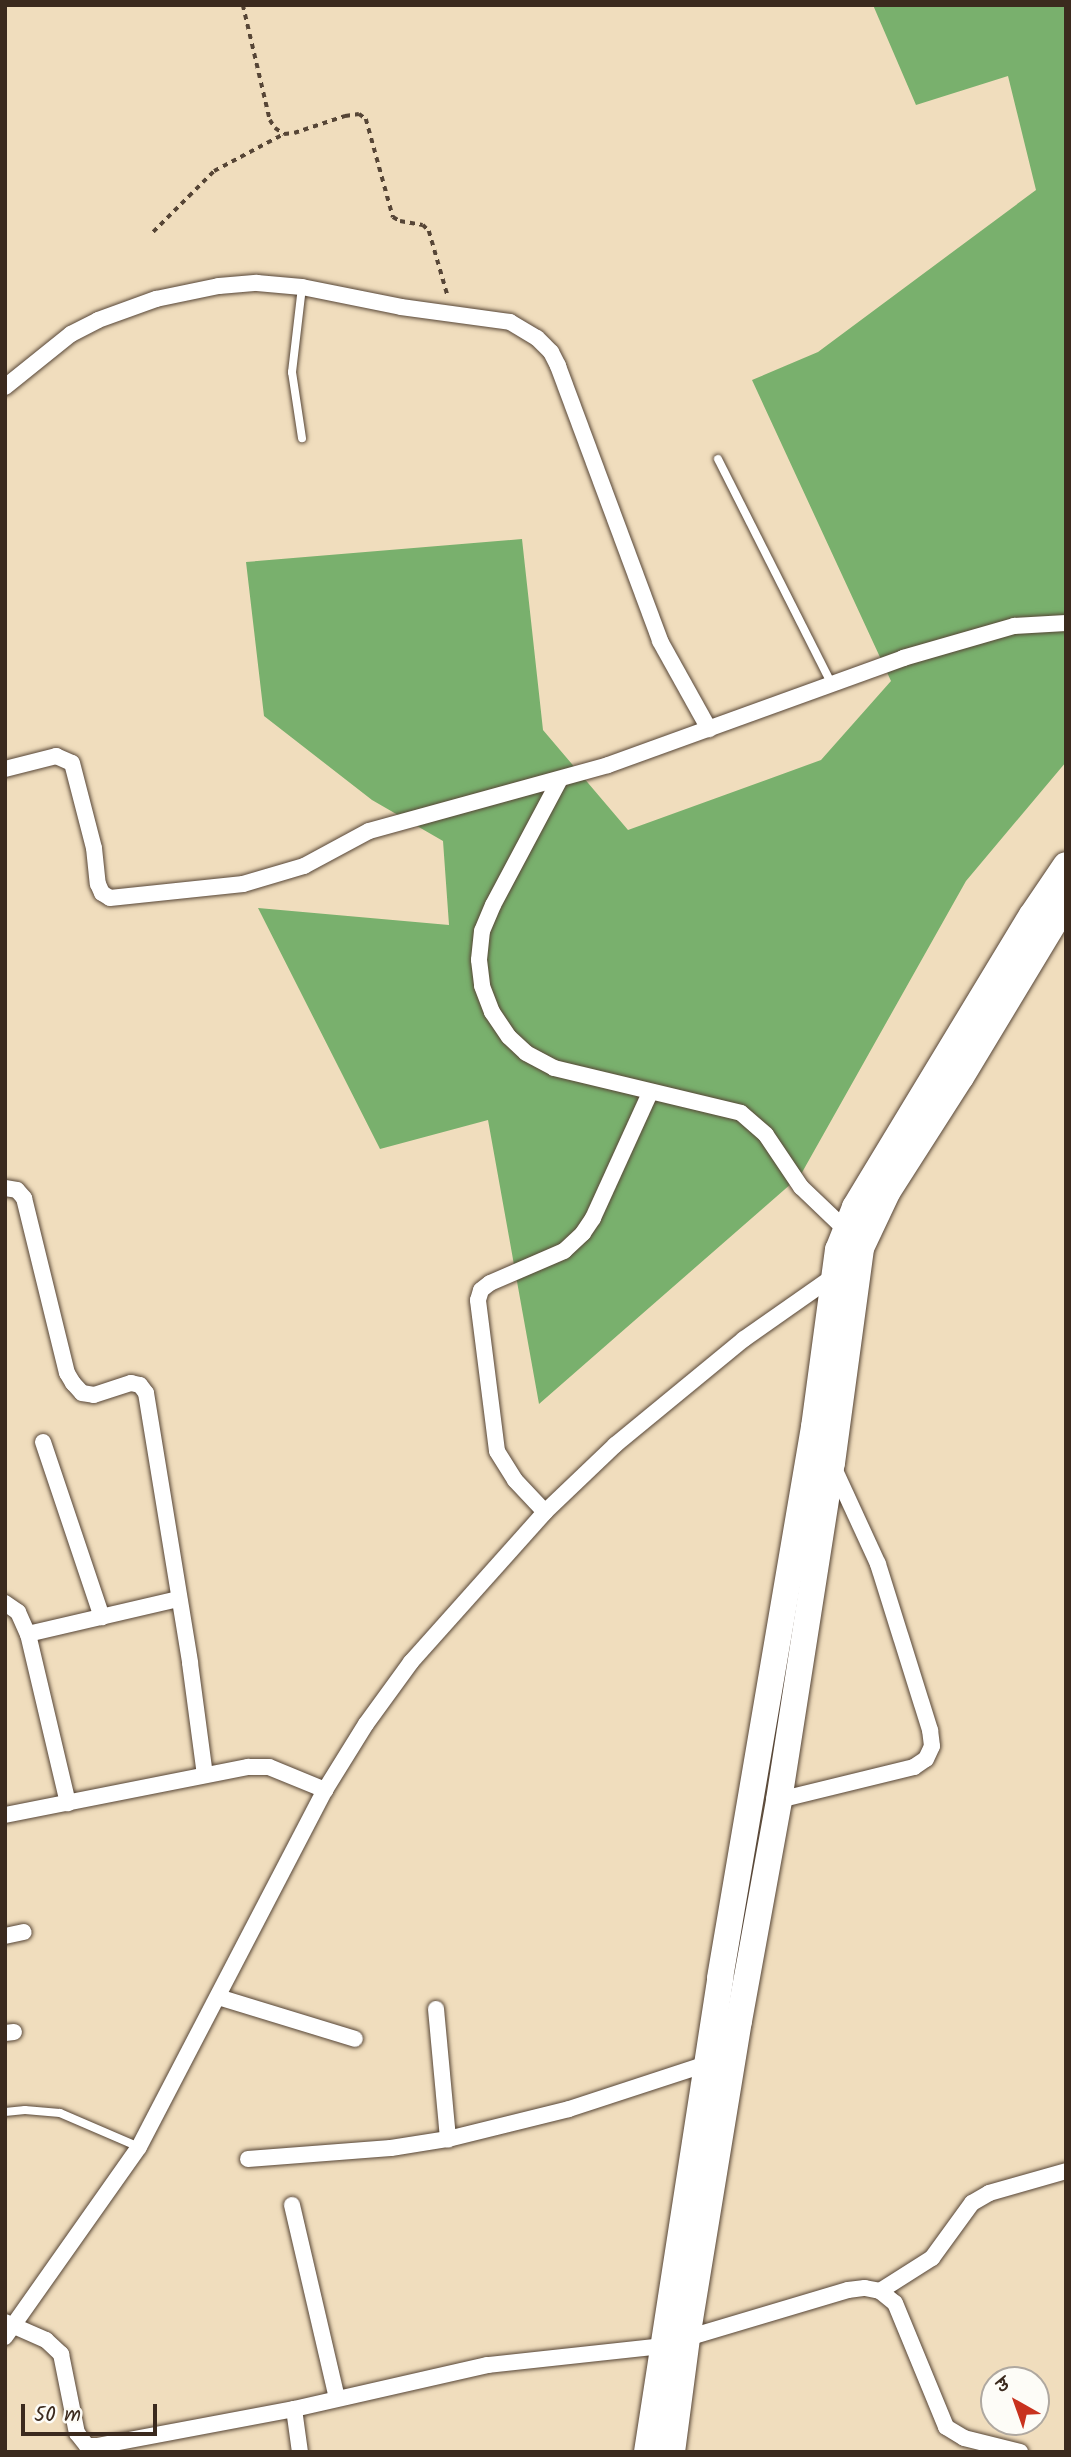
<!DOCTYPE html>
<html>
<head>
<meta charset="utf-8">
<style>
  body { margin:0 }
  #map { position:relative; width:1071px; height:2457px; overflow:hidden; background:#f0ddbd; font-family:Kalam,"Playpen Sans Deva",sans-serif }
  div>[style] { position:absolute }
  .forest>* { inset:0; background:#79b06d }
  .path>* { height:3.5px; margin-top:-1.75px; transform-origin:0; background:repeating-linear-gradient(90deg,#564536 0 5px,transparent 0 10px) }
  .roads { filter:drop-shadow(0 0 2px #564536) drop-shadow(0 0 2px #564536) }
  .service>* { height:8px; margin:-4px; padding:0 4px; transform-origin:4px; border-radius:4px; background:#fff }
  .minor>* { height:16px; margin:-8px; padding:0 8px; transform-origin:8px; border-radius:8px; background:#fff }
  .trunk>* { height:26px; margin:-13px; padding:0 13px; transform-origin:13px; border-radius:13px; background:#fff }
  span { translate:-50% -50%; white-space:nowrap; text-align:center; line-height:1.15; -webkit-text-stroke:5px #fdfcf7; paint-order:stroke }
  .frame { position:absolute; inset:0; border:7px solid #3b2a1e; pointer-events:none }
  .north { position:absolute; left:980px; top:2366px; width:70px; height:70px; box-sizing:border-box; background:#fdfcf7; border:2px solid #afa8a0; border-radius:50%; rotate:320deg; font-size:19px; font-weight:700; line-height:28px; text-align:center; color:#3b2a1e }
  .north::after { content:''; display:block; margin:auto; width:24px; height:32px; background:#c8321e; clip-path:polygon(50% 0,100% 100%,50% 72%,0 100%) }
  .scale { position:absolute; left:21px; top:2404px; width:136px; height:32px; box-sizing:border-box; border:4px solid #3b2a1e; border-top:0; padding-left:9px; font-size:21px; line-height:24px; white-space:nowrap; color:#3b2a1e; -webkit-text-stroke:5px #fdfcf7; paint-order:stroke }
</style>
</head>
<body>
<div id="map">
  <div class="forest">
    <i style="clip-path:polygon(873px 5px,1066px 5px,1066px 762px,966px 881px,800px 1176px,539px 1404px,488px 1120px,380px 1149px,258px 908px,449px 925px,443px 841px,372px 800px,264px 716px,246px 562px,522px 539px,543px 730px,628px 830px,821px 760px,891px 681px,752px 380px,818px 352px,1036px 190px,1008px 76px,916px 105px)"></i>
  </div>
  <div class="path">
    <i style="left:243px;top:5px;width:118px;rotate:76.8deg"></i>
    <i style="left:270px;top:120px;width:9px;rotate:58deg"></i>
    <i style="left:275px;top:128px;width:11px;rotate:34deg"></i>
    <i style="left:284px;top:134px;width:10px;rotate:-6deg"></i>
    <i style="left:294px;top:133px;width:54px;rotate:-18.4deg"></i>
    <i style="left:345px;top:116px;width:14px;rotate:-8deg"></i>
    <i style="left:359px;top:114px;width:9px;rotate:36deg"></i>
    <i style="left:366px;top:119px;width:102px;rotate:74.6deg"></i>
    <i style="left:393px;top:217px;width:8px;rotate:30deg"></i>
    <i style="left:400px;top:221px;width:23px;rotate:10deg"></i>
    <i style="left:423px;top:225px;width:8px;rotate:45deg"></i>
    <i style="left:429px;top:231px;width:69px;rotate:73.9deg"></i>
    <i style="left:153px;top:232px;width:86px;rotate:-45deg"></i>
    <i style="left:214px;top:171px;width:79px;rotate:-27.9deg"></i>
  </div>
  <div class="roads">
    <div class="service">
      <i style="left:302px;top:287px;width:86px;rotate:96.7deg"></i>
      <i style="left:292px;top:372px;width:67px;rotate:81.4deg"></i>
      <i style="left:718px;top:459px;width:253px;rotate:63.2deg"></i>
      <i style="left:5px;top:2112px;width:20px;rotate:-6deg"></i>
      <i style="left:25px;top:2110px;width:35px;rotate:5deg"></i>
      <i style="left:60px;top:2113px;width:86px;rotate:23.3deg"></i>
    </div>
    <div class="minor">
      <i style="left:5px;top:387px;width:85px;rotate:-38.8deg"></i>
      <i style="left:71px;top:334px;width:30px;rotate:-27deg"></i>
      <i style="left:98px;top:320px;width:62px;rotate:-19.9deg"></i>
      <i style="left:156px;top:299px;width:64px;rotate:-11.7deg"></i>
      <i style="left:219px;top:286px;width:38px;rotate:-5deg"></i>
      <i style="left:257px;top:283px;width:45px;rotate:5.1deg"></i>
      <i style="left:302px;top:287px;width:101px;rotate:11.4deg"></i>
      <i style="left:401px;top:307px;width:110px;rotate:7.8deg"></i>
      <i style="left:510px;top:322px;width:31px;rotate:31deg"></i>
      <i style="left:537px;top:338px;width:20px;rotate:45deg"></i>
      <i style="left:551px;top:352px;width:16px;rotate:63deg"></i>
      <i style="left:558px;top:366px;width:293px;rotate:69.6deg"></i>
      <i style="left:660px;top:641px;width:101px;rotate:60.9deg"></i>
      <i style="left:5px;top:769px;width:53px;rotate:-14.3deg"></i>
      <i style="left:56px;top:756px;width:17px;rotate:24deg"></i>
      <i style="left:72px;top:763px;width:88px;rotate:75.5deg"></i>
      <i style="left:94px;top:848px;width:36px;rotate:84deg"></i>
      <i style="left:98px;top:884px;width:10px;rotate:66deg"></i>
      <i style="left:102px;top:893px;width:9px;rotate:32deg"></i>
      <i style="left:110px;top:898px;width:134px;rotate:-6deg"></i>
      <i style="left:243px;top:884px;width:64px;rotate:-16.4deg"></i>
      <i style="left:304px;top:866px;width:74px;rotate:-28.3deg"></i>
      <i style="left:369px;top:831px;width:248px;rotate:-15.4deg"></i>
      <i style="left:608px;top:765px;width:314px;rotate:-19.9deg"></i>
      <i style="left:903px;top:658px;width:116px;rotate:-16.1deg"></i>
      <i style="left:1014px;top:626px;width:52px;rotate:-3.3deg"></i>
      <i style="left:559px;top:781px;width:140px;rotate:118deg"></i>
      <i style="left:493px;top:905px;width:28px;rotate:113deg"></i>
      <i style="left:482px;top:931px;width:29px;rotate:96deg"></i>
      <i style="left:479px;top:960px;width:26px;rotate:83deg"></i>
      <i style="left:482px;top:986px;width:28px;rotate:69deg"></i>
      <i style="left:492px;top:1012px;width:30px;rotate:56deg"></i>
      <i style="left:509px;top:1037px;width:23px;rotate:43deg"></i>
      <i style="left:526px;top:1053px;width:32px;rotate:28deg"></i>
      <i style="left:554px;top:1068px;width:192px;rotate:13.5deg"></i>
      <i style="left:741px;top:1113px;width:33px;rotate:41deg"></i>
      <i style="left:766px;top:1135px;width:63px;rotate:56.1deg"></i>
      <i style="left:801px;top:1187px;width:61px;rotate:43.7deg"></i>
      <i style="left:5px;top:1188px;width:12px;rotate:9deg"></i>
      <i style="left:17px;top:1190px;width:11px;rotate:49deg"></i>
      <i style="left:24px;top:1198px;width:180px;rotate:76.2deg"></i>
      <i style="left:67px;top:1373px;width:12px;rotate:59deg"></i>
      <i style="left:73px;top:1383px;width:13px;rotate:48deg"></i>
      <i style="left:82px;top:1393px;width:12px;rotate:9deg"></i>
      <i style="left:94px;top:1395px;width:39px;rotate:-18deg"></i>
      <i style="left:131px;top:1383px;width:9px;rotate:13deg"></i>
      <i style="left:140px;top:1385px;width:10px;rotate:53deg"></i>
      <i style="left:146px;top:1393px;width:274px;rotate:80.7deg"></i>
      <i style="left:190px;top:1663px;width:113px;rotate:82.4deg"></i>
      <i style="left:43px;top:1442px;width:185px;rotate:71.4deg"></i>
      <i style="left:545px;top:1512px;width:44px;rotate:-133.2deg"></i>
      <i style="left:515px;top:1480px;width:34px;rotate:-122deg"></i>
      <i style="left:497px;top:1451px;width:152px;rotate:-97.2deg"></i>
      <i style="left:478px;top:1300px;width:10px;rotate:-73deg"></i>
      <i style="left:481px;top:1290px;width:11px;rotate:-38deg"></i>
      <i style="left:490px;top:1283px;width:81px;rotate:-23.4deg"></i>
      <i style="left:564px;top:1251px;width:26px;rotate:-43deg"></i>
      <i style="left:583px;top:1233px;width:18px;rotate:-56deg"></i>
      <i style="left:593px;top:1218px;width:137px;rotate:-65.5deg"></i>
      <i style="left:5px;top:1603px;width:16px;rotate:35deg"></i>
      <i style="left:18px;top:1612px;width:24px;rotate:66deg"></i>
      <i style="left:28px;top:1634px;width:174px;rotate:76.7deg"></i>
      <i style="left:28px;top:1634px;width:155px;rotate:-13.1deg"></i>
      <i style="left:779px;top:1800px;width:139px;rotate:-13.7deg"></i>
      <i style="left:914px;top:1767px;width:14px;rotate:-34deg"></i>
      <i style="left:926px;top:1759px;width:14px;rotate:-65deg"></i>
      <i style="left:932px;top:1746px;width:16px;rotate:-97deg"></i>
      <i style="left:930px;top:1730px;width:174px;rotate:-107.4deg"></i>
      <i style="left:878px;top:1564px;width:108px;rotate:-114.7deg"></i>
      <i style="left:5px;top:1815px;width:248px;rotate:-11.2deg"></i>
      <i style="left:248px;top:1767px;width:21px"></i>
      <i style="left:269px;top:1767px;width:61px;rotate:22.3deg"></i>
      <i style="left:5px;top:1936px;width:19px;rotate:-12deg"></i>
      <i style="left:218px;top:1997px;width:143px;rotate:17deg"></i>
      <i style="left:436px;top:2009px;width:131px;rotate:84.7deg"></i>
      <i style="left:5px;top:2033px;width:9px;rotate:-6deg"></i>
      <i style="left:248px;top:2159px;width:143px;rotate:-4.4deg"></i>
      <i style="left:391px;top:2148px;width:58px;rotate:-9deg"></i>
      <i style="left:448px;top:2139px;width:125px;rotate:-13.9deg"></i>
      <i style="left:569px;top:2109px;width:145px;rotate:-18.1deg"></i>
      <i style="left:292px;top:2205px;width:198px;rotate:76.9deg"></i>
      <i style="left:880px;top:2291px;width:62px;rotate:-32.4deg"></i>
      <i style="left:932px;top:2258px;width:68px;rotate:-54deg"></i>
      <i style="left:972px;top:2203px;width:20px;rotate:-30deg"></i>
      <i style="left:989px;top:2193px;width:80px;rotate:-15.9deg"></i>
      <i style="left:5px;top:2322px;width:45px;rotate:23.7deg"></i>
      <i style="left:46px;top:2340px;width:21px;rotate:43deg"></i>
      <i style="left:61px;top:2354px;width:81px;rotate:78.6deg"></i>
      <i style="left:77px;top:2433px;width:16px;rotate:52deg"></i>
      <i style="left:87px;top:2446px;width:11px"></i>
      <i style="left:98px;top:2446px;width:199px;rotate:-10.7deg"></i>
      <i style="left:294px;top:2409px;width:199px;rotate:-12.8deg"></i>
      <i style="left:488px;top:2365px;width:176px;rotate:-6.2deg"></i>
      <i style="left:5px;top:2337px;width:232px;rotate:-54.8deg"></i>
      <i style="left:139px;top:2147px;width:403px;rotate:-62.5deg"></i>
      <i style="left:325px;top:1790px;width:78px;rotate:-58.2deg"></i>
      <i style="left:366px;top:1724px;width:77px;rotate:-54deg"></i>
      <i style="left:411px;top:1662px;width:201px;rotate:-48.2deg"></i>
      <i style="left:545px;top:1512px;width:97px;rotate:-43.7deg"></i>
      <i style="left:615px;top:1445px;width:167px;rotate:-39.4deg"></i>
      <i style="left:744px;top:1339px;width:110px;rotate:-35deg"></i>
      <i style="left:687px;top:2338px;width:168px;rotate:-16.6deg"></i>
      <i style="left:848px;top:2290px;width:17px;rotate:-7deg"></i>
      <i style="left:865px;top:2288px;width:15px;rotate:11deg"></i>
      <i style="left:880px;top:2291px;width:19px;rotate:39deg"></i>
      <i style="left:895px;top:2303px;width:134px;rotate:67.6deg"></i>
      <i style="left:946px;top:2427px;width:21px;rotate:31deg"></i>
      <i style="left:964px;top:2438px;width:58px;rotate:14deg"></i>
      <i style="left:294px;top:2409px;width:43px;rotate:82.1deg"></i>
    </div>
    <div class="trunk">
      <i style="left:647px;top:2452px;width:480px;rotate:-81.2deg"></i>
      <i style="left:720px;top:1978px;width:559px;rotate:-80.32deg"></i>
      <i style="left:814px;top:1427px;width:179px;rotate:-82.3deg"></i>
      <i style="left:838px;top:1250px;width:46px;rotate:-68.4deg"></i>
      <i style="left:855px;top:1207px;width:341px;rotate:-58.8deg"></i>
      <i style="left:1032px;top:915px;width:60px;rotate:-55.8deg"></i>
      <i style="left:672px;top:2452px;width:115px;rotate:-82.5deg"></i>
      <i style="left:687px;top:2338px;width:321px;rotate:-80.7deg"></i>
      <i style="left:739px;top:2021px;width:225px;rotate:-79.7deg"></i>
      <i style="left:779px;top:1800px;width:341px;rotate:-81.1deg"></i>
      <i style="left:832px;top:1463px;width:217px;rotate:-82.3deg"></i>
      <i style="left:861px;top:1248px;width:63px;rotate:-64.7deg"></i>
      <i style="left:888px;top:1191px;width:135px;rotate:-57.4deg"></i>
      <i style="left:961px;top:1077px;width:203px;rotate:-58.9deg"></i>
    </div>
  </div>
  <div class="frame"></div>
  <div class="north">उ</div>
  <div class="scale">50 m</div>
</div>
</body>
</html>
